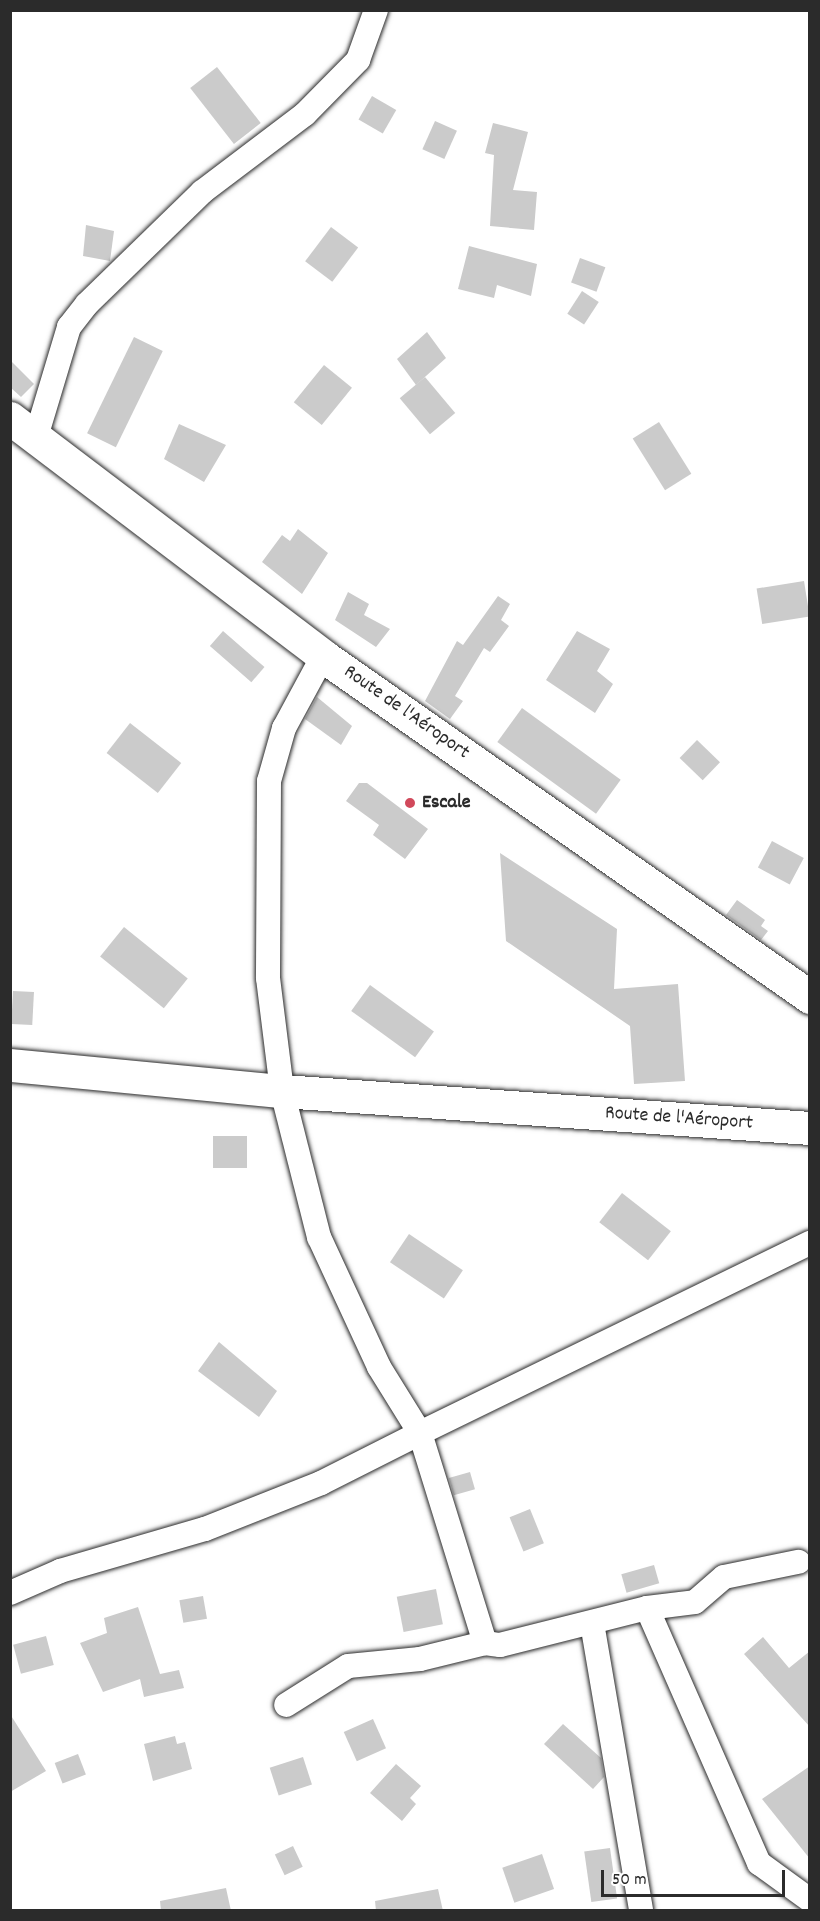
<!DOCTYPE html>
<html>
<head>
<meta charset="utf-8">
<style>
  body { margin:0 }
  #map { position:relative; width:820px; height:1921px; overflow:hidden; background:#fff; font-family:Dekko,sans-serif }
  div>[style] { position:absolute }
  .building>* { inset:0; background:#cbcbcb; transform-origin:0 0 }
  .roads { filter:drop-shadow(0 0 2px #2b2b2b) drop-shadow(0 0 2px #2b2b2b) }
  .street>* { height:24px; margin:-12px; padding:0 12px; transform-origin:12px; border-radius:12px; background:#fff }
  .secondary>* { height:33px; margin:-16.5px; padding:0 16.5px; transform-origin:16.5px; border-radius:16.5px; background:#fff }
  .dots>* { width:16px; height:16px; translate:-50% -50%; box-sizing:border-box; border:3px solid #fff; border-radius:50% }
  span { translate:-50% -50%; white-space:nowrap; text-align:center; line-height:1.15; -webkit-text-stroke:6px #fff; paint-order:stroke }
  .street-label { font-size:20px; color:#2b2b2b }
  .poi-label { font-size:20px; color:#2b2b2b; font-weight:700 }
  .left { translate:0 -50%; text-align:left }
  .frame { position:absolute; inset:0; border:12px solid #2b2b2b; pointer-events:none }
  .scale { position:absolute; left:601px; top:1870px; width:184px; height:27px; box-sizing:border-box; border:3px solid #2b2b2b; border-top:0; padding-left:8px; font-size:18px; line-height:21px; white-space:nowrap; color:#2b2b2b; -webkit-text-stroke:4px #fff; paint-order:stroke }
</style>
</head>
<body>
<div id="map">
  <div class="building">
    <i style="left:217px;top:67px;width:71px;height:34px;rotate:52deg"></i>
    <i style="left:372px;top:96px;width:28px;height:27px;rotate:30deg"></i>
    <i style="left:435px;top:121px;width:24px;height:31px;rotate:24deg"></i>
    <i style="clip-path:polygon(493px 123px,528px 132px,513px 190px,537px 192px,534px 230px,490px 226px,494px 155px,485px 153px)"></i>
    <i style="clip-path:polygon(86px 225px,114px 231px,110px 261px,83px 256px)"></i>
    <i style="left:331px;top:227px;width:34px;height:43px;rotate:37deg"></i>
    <i style="clip-path:polygon(469px 246px,537px 264px,531px 296px,497px 285px,494px 298px,458px 289px)"></i>
    <i style="left:580px;top:258px;width:27px;height:26px;rotate:20deg"></i>
    <i style="left:582px;top:291px;width:20px;height:27px;rotate:33deg"></i>
    <i style="clip-path:polygon(427px 332px,446px 358px,416px 385px,397px 359px)"></i>
    <i style="left:134px;top:337px;width:32px;height:107px;rotate:26deg"></i>
    <i style="clip-path:polygon(10px 360px,34px 384px,21px 397px,10px 387px)"></i>
    <i style="left:324px;top:365px;width:36px;height:48px;rotate:39deg"></i>
    <i style="left:425px;top:377px;width:47px;height:33px;rotate:50deg"></i>
    <i style="left:659px;top:422px;width:61px;height:31px;rotate:58deg"></i>
    <i style="clip-path:polygon(179px 424px,226px 445px,204px 482px,164px 459px)"></i>
    <i style="clip-path:polygon(298px 529px,328px 553px,302px 594px,262px 562px,282px 535px,290px 541px)"></i>
    <i style="left:804px;top:581px;width:36px;height:48px;rotate:81deg"></i>
    <i style="clip-path:polygon(348px 592px,369px 604px,364px 615px,390px 629px,376px 647px,335px 620px)"></i>
    <i style="clip-path:polygon(498px 596px,510px 604px,501px 620px,509px 626px,490px 652px,484px 648px,455px 696px,463px 701px,450px 719px,425px 701px,457px 641px,463px 645px)"></i>
    <i style="left:223px;top:631px;width:55px;height:20px;rotate:41deg"></i>
    <i style="clip-path:polygon(577px 631px,610px 649px,597px 671px,613px 684px,595px 713px,546px 680px)"></i>
    <i style="clip-path:polygon(317px 697px,352px 726px,341px 745px,305px 719px)"></i>
    <i style="left:522px;top:708px;width:122px;height:42px;rotate:36deg"></i>
    <i style="left:130px;top:723px;width:65px;height:38px;rotate:38deg"></i>
    <i style="left:697px;top:740px;width:32px;height:25px;rotate:44deg"></i>
    <i style="clip-path:polygon(359px 783px,367px 783px,428px 829px,405px 859px,373px 835px,379px 825px,346px 801px)"></i>
    <i style="left:772px;top:841px;width:36px;height:30px;rotate:28deg"></i>
    <i style="clip-path:polygon(500px 853px,617px 929px,614px 989px,678px 984px,685px 1081px,634px 1084px,630px 1026px,506px 941px)"></i>
    <i style="clip-path:polygon(737px 900px,765px 920px,761px 926px,768px 931px,761px 940px,726px 915px)"></i>
    <i style="left:124px;top:927px;width:82px;height:38px;rotate:39deg"></i>
    <i style="left:370px;top:985px;width:79px;height:32px;rotate:36deg"></i>
    <i style="left:13px;top:991px;width:21px;height:33px;rotate:3deg"></i>
    <i style="left:213px;top:1136px;width:34px;height:32px"></i>
    <i style="left:622px;top:1193px;width:62px;height:37px;rotate:38deg"></i>
    <i style="left:409px;top:1234px;width:65px;height:34px;rotate:34deg"></i>
    <i style="clip-path:polygon(219px 1342px,277px 1391px,259px 1417px,198px 1371px)"></i>
    <i style="left:470px;top:1472px;width:18px;height:22px;rotate:74deg"></i>
    <i style="left:530px;top:1509px;width:37px;height:22px;rotate:68deg"></i>
    <i style="left:654px;top:1565px;width:19px;height:34px;rotate:74deg"></i>
    <i style="left:436px;top:1589px;width:36px;height:40px;rotate:79deg"></i>
    <i style="left:203px;top:1596px;width:23px;height:24px;rotate:80deg"></i>
    <i style="clip-path:polygon(138px 1607px,160px 1674px,179px 1670px,184px 1688px,144px 1697px,140px 1679px,103px 1692px,80px 1643px,107px 1633px,104px 1618px)"></i>
    <i style="left:46px;top:1636px;width:30px;height:34px;rotate:75deg"></i>
    <i style="clip-path:polygon(763px 1637px,789px 1668px,810px 1651px,810px 1727px,744px 1654px)"></i>
    <i style="clip-path:polygon(10px 1714px,46px 1771px,10px 1792px)"></i>
    <i style="left:373px;top:1719px;width:32px;height:32px;rotate:66deg"></i>
    <i style="clip-path:polygon(563px 1724px,601px 1758px,604px 1777px,593px 1789px,544px 1744px)"></i>
    <i style="clip-path:polygon(175px 1736px,177px 1744px,185px 1742px,192px 1769px,153px 1781px,144px 1744px)"></i>
    <i style="left:78px;top:1754px;width:22px;height:25px;rotate:69deg"></i>
    <i style="left:303px;top:1757px;width:29px;height:35px;rotate:72deg"></i>
    <i style="clip-path:polygon(396px 1764px,421px 1786px,410px 1798px,416px 1804px,402px 1821px,370px 1793px)"></i>
    <i style="clip-path:polygon(810px 1766px,810px 1859px,762px 1799px)"></i>
    <i style="left:293px;top:1846px;width:23px;height:20px;rotate:65deg"></i>
    <i style="left:610px;top:1848px;width:51px;height:26px;rotate:82deg"></i>
    <i style="left:542px;top:1854px;width:37px;height:42px;rotate:71deg"></i>
    <i style="clip-path:polygon(226px 1888px,231px 1911px,161px 1911px,160px 1901px)"></i>
    <i style="clip-path:polygon(438px 1889px,443px 1911px,376px 1911px,375px 1901px)"></i>
  </div>
  <div class="roads">
    <div class="street">
      <i style="left:36px;top:437px;width:115px;rotate:-73.3deg"></i>
      <i style="left:69px;top:327px;width:29px;rotate:-52deg"></i>
      <i style="left:87px;top:304px;width:161px;rotate:-44.2deg"></i>
      <i style="left:202px;top:192px;width:129px;rotate:-37.1deg"></i>
      <i style="left:305px;top:114px;width:76px;rotate:-45.5deg"></i>
      <i style="left:358px;top:60px;width:53px;rotate:-70.2deg"></i>
      <i style="left:323px;top:656px;width:82px;rotate:118.4deg"></i>
      <i style="left:284px;top:728px;width:55px;rotate:105.8deg"></i>
      <i style="left:269px;top:781px;width:197px;rotate:90.3deg"></i>
      <i style="left:268px;top:978px;width:114px;rotate:82.9deg"></i>
      <i style="left:282px;top:1091px;width:151px;rotate:75.8deg"></i>
      <i style="left:319px;top:1237px;width:143px;rotate:65.2deg"></i>
      <i style="left:379px;top:1367px;width:78px;rotate:58.2deg"></i>
      <i style="left:420px;top:1433px;width:434px;rotate:-26deg"></i>
      <i style="left:10px;top:1593px;width:55px;rotate:-23.7deg"></i>
      <i style="left:60px;top:1571px;width:151px;rotate:-16.2deg"></i>
      <i style="left:205px;top:1529px;width:125px;rotate:-21.6deg"></i>
      <i style="left:321px;top:1483px;width:111px;rotate:-26.8deg"></i>
      <i style="left:420px;top:1433px;width:220px;rotate:72.8deg"></i>
      <i style="left:485px;top:1643px;width:67px;rotate:166.2deg"></i>
      <i style="left:420px;top:1659px;width:72px;rotate:174.4deg"></i>
      <i style="left:348px;top:1666px;width:73px;rotate:147.8deg"></i>
      <i style="left:647px;top:1608px;width:279px;rotate:66.3deg"></i>
      <i style="left:759px;top:1863px;width:63px;rotate:36deg"></i>
      <i style="left:592px;top:1623px;width:291px;rotate:80.3deg"></i>
      <i style="left:485px;top:1643px;width:15px;rotate:8deg"></i>
      <i style="left:500px;top:1645px;width:152px;rotate:-14.1deg"></i>
      <i style="left:647px;top:1608px;width:48px;rotate:-7.1deg"></i>
      <i style="left:695px;top:1602px;width:38px;rotate:-41deg"></i>
      <i style="left:724px;top:1577px;width:76px;rotate:-11.5deg"></i>
    </div>
    <div class="secondary">
      <i style="left:10px;top:418px;width:393px;rotate:37.2deg"></i>
      <i style="left:323px;top:656px;width:595px;rotate:35deg"></i>
      <i style="left:10px;top:1065px;width:273px;rotate:5.5deg"></i>
      <i style="left:282px;top:1091px;width:529px;rotate:4.01deg"></i>
    </div>
  </div>
  <div class="dots">
    <i style="left:410px;top:803px;background:#d1495b"></i>
  </div>
  <div class="street-label">
    <span style="left:406px;top:713px;rotate:35deg">Route de l'Aéroport</span>
    <span style="left:679px;top:1119px;rotate:4deg">Route de l'Aéroport</span>
  </div>
  <div class="poi-label">
    <span class="left" style="left:422px;top:803px">Escale</span>
  </div>
  <div class="frame"></div>
  <div class="scale">50 m</div>
</div>
</body>
</html>
